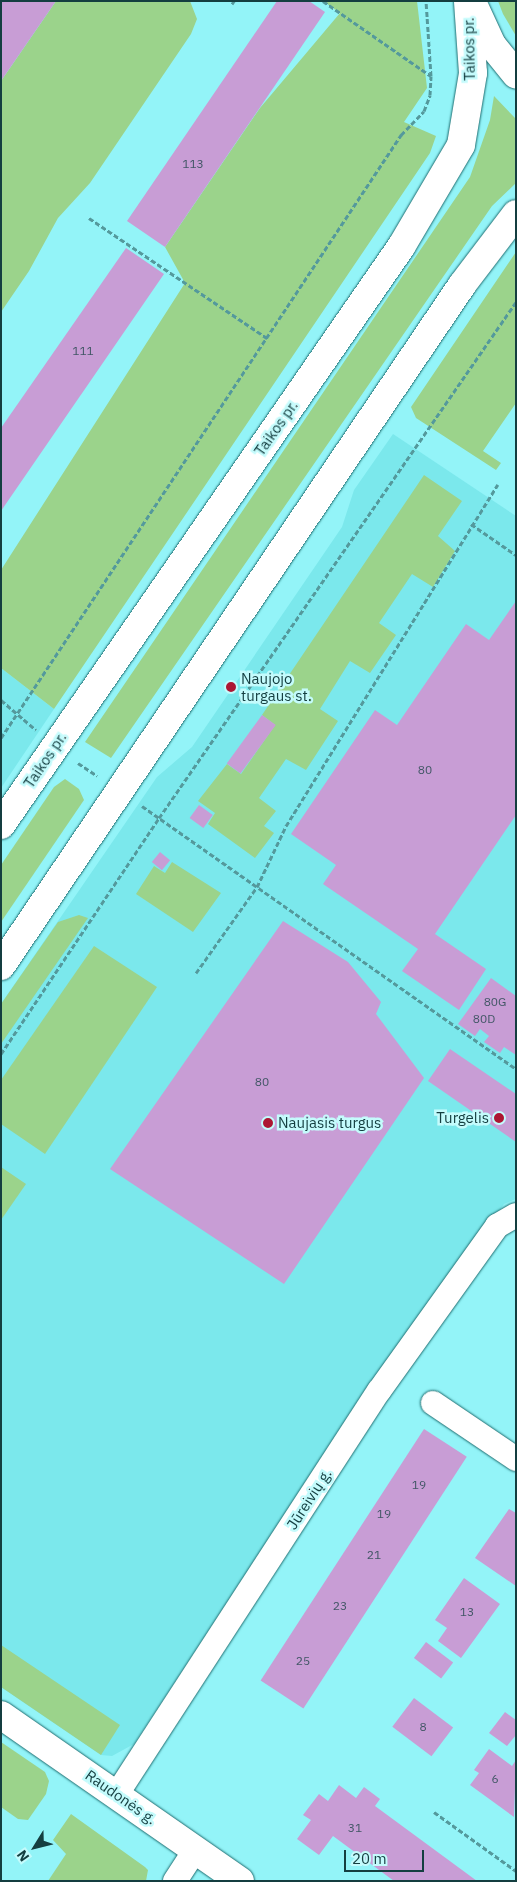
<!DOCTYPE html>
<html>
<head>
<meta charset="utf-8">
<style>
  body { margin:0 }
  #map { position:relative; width:517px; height:1882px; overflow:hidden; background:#93f4f8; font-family:"IBM Plex Sans",sans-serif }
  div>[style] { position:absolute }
  .built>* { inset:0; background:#7be8ec }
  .green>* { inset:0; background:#9bd38b }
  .building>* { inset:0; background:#c89dd5; transform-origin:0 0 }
  .path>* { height:3px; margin-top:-1.5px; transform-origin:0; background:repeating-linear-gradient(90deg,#54999c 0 5px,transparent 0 7.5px) }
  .roads { filter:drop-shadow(0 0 1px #1f6d70) drop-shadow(0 0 1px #1f6d70) }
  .minor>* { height:24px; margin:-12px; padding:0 12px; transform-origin:12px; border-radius:12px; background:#fff }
  .tertiary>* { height:28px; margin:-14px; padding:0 14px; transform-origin:14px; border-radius:14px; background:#fff }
  .primary>* { height:28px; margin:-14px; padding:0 14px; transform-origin:14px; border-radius:14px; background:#fff }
  .dots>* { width:14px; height:14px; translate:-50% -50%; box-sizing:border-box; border:2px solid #c4fbfc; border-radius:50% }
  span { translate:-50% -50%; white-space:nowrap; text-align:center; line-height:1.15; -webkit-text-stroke:5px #c4fbfc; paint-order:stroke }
  .number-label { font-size:12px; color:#415665 }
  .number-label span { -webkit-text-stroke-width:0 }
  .street-label { font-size:15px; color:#143e40 }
  .poi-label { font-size:15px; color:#143e40 }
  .left { translate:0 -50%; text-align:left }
  .right { translate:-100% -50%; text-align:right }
  .frame { position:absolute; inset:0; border:2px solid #143e40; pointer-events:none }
  .north { position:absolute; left:10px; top:1822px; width:50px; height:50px; -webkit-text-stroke:4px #c4fbfc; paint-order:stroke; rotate:234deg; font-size:14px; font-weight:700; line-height:20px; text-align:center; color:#143e40 }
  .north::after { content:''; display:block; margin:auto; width:18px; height:22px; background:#143e40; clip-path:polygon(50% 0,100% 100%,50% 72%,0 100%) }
  .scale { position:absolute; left:344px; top:1850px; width:80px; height:22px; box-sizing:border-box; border:2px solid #143e40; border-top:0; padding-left:6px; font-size:15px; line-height:18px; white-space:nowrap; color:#143e40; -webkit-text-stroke:4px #c4fbfc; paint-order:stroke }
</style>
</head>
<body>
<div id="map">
  <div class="built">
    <i style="clip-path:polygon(393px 434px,516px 516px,516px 1199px,504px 1204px,387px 1360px,134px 1744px,112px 1756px,101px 1755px,1px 1687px,1px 1004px,157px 777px,192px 747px,342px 527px,354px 490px)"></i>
    <i style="clip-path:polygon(1px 668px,54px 709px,1px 788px)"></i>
  </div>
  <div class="green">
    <i style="clip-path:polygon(56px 1px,190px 1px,197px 19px,191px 34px,90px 183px,58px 218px,29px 271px,1px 312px,1px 81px)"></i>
    <i style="clip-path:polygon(323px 1px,417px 1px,427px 88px,404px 122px,436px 136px,430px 153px,54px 709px,1px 668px,1px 570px,185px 283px,165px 247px,260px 108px,340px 13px)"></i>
    <i style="clip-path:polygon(498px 1px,516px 1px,516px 36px,503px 14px)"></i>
    <i style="clip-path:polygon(494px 96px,516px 119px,516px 183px,492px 206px,111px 758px,85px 742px,470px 177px,490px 120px)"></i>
    <i style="clip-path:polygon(516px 252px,516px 403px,483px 451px,501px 463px,496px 470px,416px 418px,411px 407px)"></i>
    <i style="clip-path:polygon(424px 475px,462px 501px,438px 536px,455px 551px,433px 587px,412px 574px,379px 623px,396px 635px,370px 673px,350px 661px,320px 709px,338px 721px,306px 770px,286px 759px,259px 798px,276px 811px,264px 826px,274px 833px,255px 858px,208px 824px,215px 813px,198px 801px,227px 764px,241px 774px,275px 725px,262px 715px)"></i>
    <i style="clip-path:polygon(65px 779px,79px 789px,84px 800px,1px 922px,1px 865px,54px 787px)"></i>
    <i style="clip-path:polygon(172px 862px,221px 893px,193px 932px,136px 894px,154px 866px,165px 873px)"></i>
    <i style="clip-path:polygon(79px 915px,88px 918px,1px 1044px,1px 1004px,58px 922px)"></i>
    <i style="clip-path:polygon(94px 946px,157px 987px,45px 1154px,1px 1124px,1px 1080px)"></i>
    <i style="clip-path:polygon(1px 1167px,26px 1184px,1px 1220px)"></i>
    <i style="clip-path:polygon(1px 1645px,120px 1725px,101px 1755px,1px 1687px)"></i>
    <i style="clip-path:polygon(1px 1742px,45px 1772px,49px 1781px,46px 1794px,28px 1820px,18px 1819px,1px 1807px)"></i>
    <i style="clip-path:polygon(71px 1814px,145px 1867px,148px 1870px,146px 1881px,48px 1881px,66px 1854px,53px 1840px)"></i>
  </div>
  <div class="building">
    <i style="clip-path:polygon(1px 1px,56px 1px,1px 81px)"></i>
    <i style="clip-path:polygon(277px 1px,309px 1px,325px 12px,165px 247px,127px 221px)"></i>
    <i style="clip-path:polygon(126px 248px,164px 274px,1px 511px,1px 428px)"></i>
    <i style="clip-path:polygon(516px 601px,516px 815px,435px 934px,486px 969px,459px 1010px,402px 971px,418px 949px,323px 884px,336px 865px,291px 834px,375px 710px,397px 725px,466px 624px,489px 640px)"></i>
    <i style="left:262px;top:715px;width:17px;height:60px;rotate:36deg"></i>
    <i style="left:199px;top:805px;width:17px;height:16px;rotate:36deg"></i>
    <i style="left:160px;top:852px;width:13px;height:13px;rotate:39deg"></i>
    <i style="clip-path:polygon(283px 921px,348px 962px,381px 1002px,376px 1014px,424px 1078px,284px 1284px,110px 1169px)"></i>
    <i style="clip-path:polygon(491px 978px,516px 996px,516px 1055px,504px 1047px,500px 1053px,484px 1042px,489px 1036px,480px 1029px,475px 1036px,458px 1024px)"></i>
    <i style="clip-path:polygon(450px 1049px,516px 1094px,516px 1142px,428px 1081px)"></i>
    <i style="left:424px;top:1429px;width:51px;height:300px;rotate:33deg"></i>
    <i style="clip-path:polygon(509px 1509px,516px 1513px,516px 1586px,475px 1558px)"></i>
    <i style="clip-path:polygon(464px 1578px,500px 1604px,461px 1658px,438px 1641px,447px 1628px,435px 1620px)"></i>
    <i style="left:426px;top:1642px;width:34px;height:20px;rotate:37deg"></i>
    <i style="left:414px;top:1698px;width:49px;height:36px;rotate:37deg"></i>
    <i style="clip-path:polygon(505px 1712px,516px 1720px,516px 1735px,507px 1746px,489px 1733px)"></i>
    <i style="clip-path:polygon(489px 1749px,512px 1766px,516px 1760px,514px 1817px,470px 1785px,479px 1773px,474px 1770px)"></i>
    <i style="clip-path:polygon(339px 1785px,356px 1798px,364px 1787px,380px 1799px,375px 1806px,477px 1881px,394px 1881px,333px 1836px,319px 1855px,297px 1839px,311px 1820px,303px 1815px,319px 1794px,328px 1801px)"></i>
  </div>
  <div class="path">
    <i style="left:323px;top:1px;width:131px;rotate:34.8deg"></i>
    <i style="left:232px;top:4px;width:4px;rotate:-56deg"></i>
    <i style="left:89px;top:218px;width:215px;rotate:34deg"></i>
    <i style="left:471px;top:524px;width:55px;rotate:34.6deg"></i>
    <i style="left:1px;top:700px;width:46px;rotate:40.6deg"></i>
    <i style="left:1px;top:738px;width:724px;rotate:-56.44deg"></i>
    <i style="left:401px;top:135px;width:33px;rotate:-46deg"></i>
    <i style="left:424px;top:111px;width:17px;rotate:-69deg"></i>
    <i style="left:430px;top:95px;width:19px;rotate:-87deg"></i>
    <i style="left:431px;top:76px;width:75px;rotate:-93.8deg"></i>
    <i style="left:78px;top:763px;width:23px;rotate:34deg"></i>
    <i style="left:142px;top:806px;width:457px;rotate:35.1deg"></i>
    <i style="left:196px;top:973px;width:105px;rotate:-54.7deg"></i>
    <i style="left:257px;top:887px;width:68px;rotate:-64.6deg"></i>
    <i style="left:286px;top:826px;width:402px;rotate:-58.2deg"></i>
    <i style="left:1px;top:1054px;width:284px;rotate:-56.2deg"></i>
    <i style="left:159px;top:818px;width:627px;rotate:-55.32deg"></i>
    <i style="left:434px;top:1812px;width:101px;rotate:35.7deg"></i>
  </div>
  <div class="roads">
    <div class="minor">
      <i style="left:433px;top:1403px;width:100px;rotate:34deg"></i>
      <i style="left:117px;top:1794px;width:481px;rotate:-57deg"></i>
      <i style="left:379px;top:1391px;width:203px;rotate:-54.4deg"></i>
      <i style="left:497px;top:1226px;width:22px;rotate:-30deg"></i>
      <i style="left:175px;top:1881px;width:37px;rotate:-57deg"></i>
    </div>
    <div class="tertiary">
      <i style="left:1px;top:1715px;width:291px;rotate:34.8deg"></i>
    </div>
    <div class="primary">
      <i style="left:475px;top:8px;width:41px;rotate:65.3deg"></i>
      <i style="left:492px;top:45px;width:38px;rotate:51deg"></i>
      <i style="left:1px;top:825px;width:703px;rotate:-55.32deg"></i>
      <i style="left:401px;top:247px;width:118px;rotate:-59.5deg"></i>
      <i style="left:461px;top:145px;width:73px;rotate:-80.5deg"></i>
      <i style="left:473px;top:73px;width:72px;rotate:-94deg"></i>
      <i style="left:1px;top:966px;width:822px;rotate:-55.9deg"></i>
      <i style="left:462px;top:285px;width:89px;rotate:-52.7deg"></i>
    </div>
  </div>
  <div class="dots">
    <i style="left:231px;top:687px;background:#ac1633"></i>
    <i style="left:499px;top:1118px;background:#ac1633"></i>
    <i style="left:268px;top:1123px;background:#ac1633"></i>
  </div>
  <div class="number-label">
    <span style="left:193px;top:164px">113</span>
    <span style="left:83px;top:351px">111</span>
    <span style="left:425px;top:770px">80</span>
    <span style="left:495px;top:1002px">80G</span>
    <span style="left:484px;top:1019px">80D</span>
    <span style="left:262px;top:1082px">80</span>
    <span style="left:419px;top:1485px">19</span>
    <span style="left:384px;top:1514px">19</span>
    <span style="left:374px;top:1555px">21</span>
    <span style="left:340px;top:1606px">23</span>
    <span style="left:467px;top:1612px">13</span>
    <span style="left:303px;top:1661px">25</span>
    <span style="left:423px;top:1727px">8</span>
    <span style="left:495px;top:1779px">6</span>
    <span style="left:355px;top:1828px">31</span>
  </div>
  <div class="street-label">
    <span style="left:469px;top:49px;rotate:-91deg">Taikos pr.</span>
    <span style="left:276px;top:428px;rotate:-55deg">Taikos pr.</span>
    <span style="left:45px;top:760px;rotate:-56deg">Taikos pr.</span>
    <span style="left:309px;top:1499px;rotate:-57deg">Jūreivių g.</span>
    <span style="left:121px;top:1797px;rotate:35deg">Raudonės g.</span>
  </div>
  <div class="poi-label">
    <span class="left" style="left:241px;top:687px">Naujojo<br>turgaus st.</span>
    <span class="right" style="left:489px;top:1118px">Turgelis</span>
    <span class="left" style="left:278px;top:1123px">Naujasis turgus</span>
  </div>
  <div class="frame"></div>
  <div class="north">N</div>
  <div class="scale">20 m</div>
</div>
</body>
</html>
